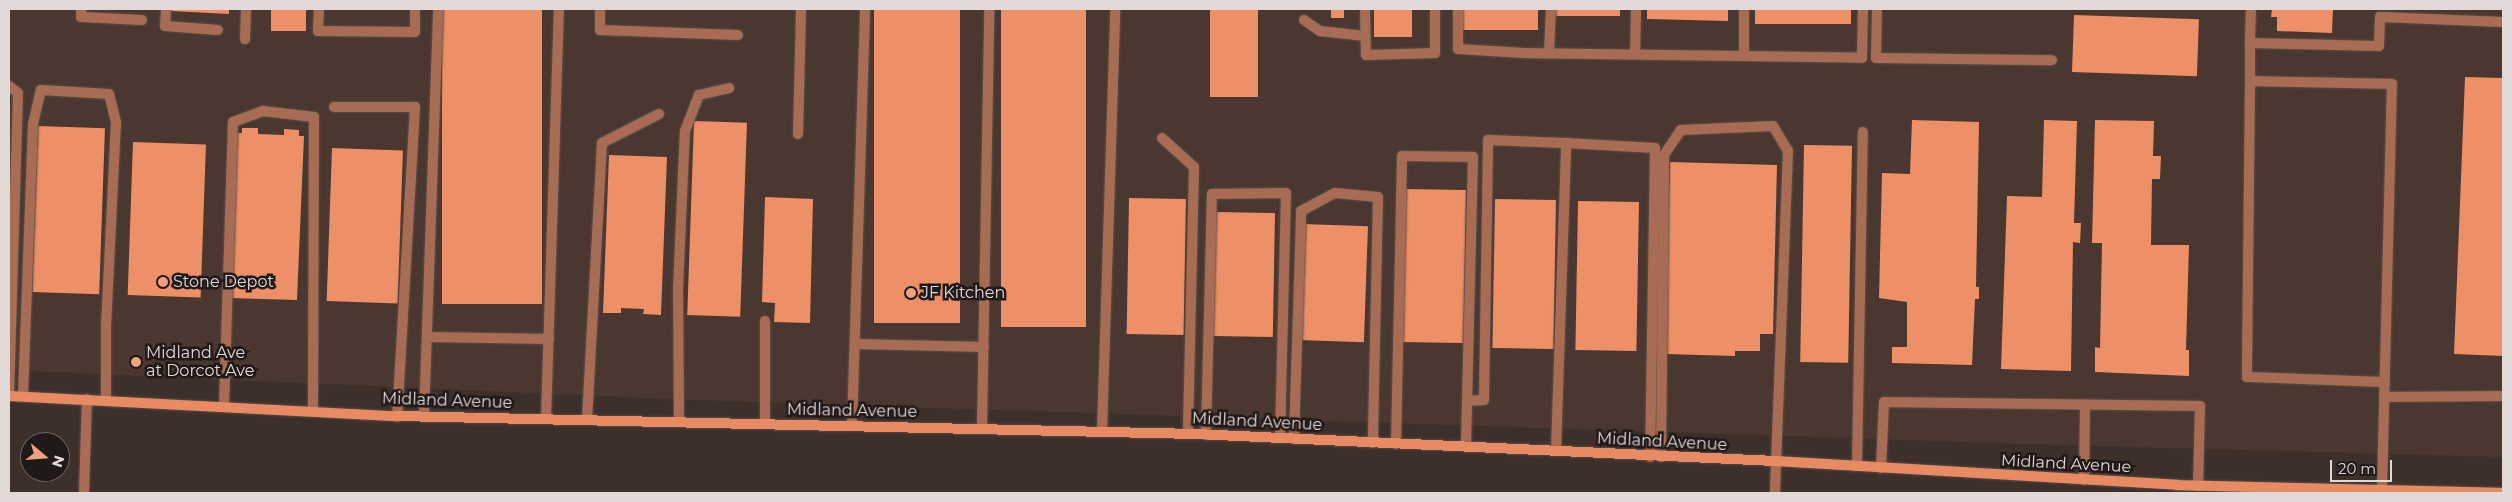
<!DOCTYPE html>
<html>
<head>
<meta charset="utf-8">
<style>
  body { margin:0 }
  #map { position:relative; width:2512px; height:502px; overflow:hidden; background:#3d302b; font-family:Montserrat,sans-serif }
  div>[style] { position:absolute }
  .built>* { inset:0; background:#4a372f }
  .building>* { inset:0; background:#ed8f67; transform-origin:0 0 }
  .roads { filter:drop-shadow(0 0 1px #5b4e4a) drop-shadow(0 0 1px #5b4e4a) }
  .service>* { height:10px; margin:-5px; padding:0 5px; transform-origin:5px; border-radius:5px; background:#a76c53 }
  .minor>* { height:10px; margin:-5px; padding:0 5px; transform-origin:5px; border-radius:5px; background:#a76c53 }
  .tertiary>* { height:10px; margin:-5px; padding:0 5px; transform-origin:5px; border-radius:5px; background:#a76c53 }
  .secondary>* { height:10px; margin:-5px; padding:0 5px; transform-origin:5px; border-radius:5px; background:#e88b62 }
  .dots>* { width:14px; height:14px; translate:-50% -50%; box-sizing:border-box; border:2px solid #1f1917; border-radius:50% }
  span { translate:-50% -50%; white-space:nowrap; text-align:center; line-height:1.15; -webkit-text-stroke:5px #1f1917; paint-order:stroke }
  .poi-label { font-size:16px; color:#e1d9d6 }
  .left { translate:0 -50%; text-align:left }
  .street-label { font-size:16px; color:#e1d9d6 }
  .frame { position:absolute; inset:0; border:10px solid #e1d9d6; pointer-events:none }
  .north { position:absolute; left:20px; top:432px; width:50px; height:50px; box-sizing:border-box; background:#1f1917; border:1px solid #6d6663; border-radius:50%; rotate:108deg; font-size:14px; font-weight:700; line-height:20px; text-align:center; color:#e1d9d6 }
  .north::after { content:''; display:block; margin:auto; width:18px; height:22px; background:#f2a17e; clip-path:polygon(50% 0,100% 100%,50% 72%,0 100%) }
  .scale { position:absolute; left:2330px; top:460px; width:62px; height:22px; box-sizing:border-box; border:2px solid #e1d9d6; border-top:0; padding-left:6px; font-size:15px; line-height:18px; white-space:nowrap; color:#e1d9d6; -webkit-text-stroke:4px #1f1917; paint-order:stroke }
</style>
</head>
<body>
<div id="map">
  <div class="built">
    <i style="clip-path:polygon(9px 9px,2503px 9px,2503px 457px,2026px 444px,666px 399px,9px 370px)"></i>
  </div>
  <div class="building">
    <i style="clip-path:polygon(171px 9px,229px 9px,229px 14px,171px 11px)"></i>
    <i style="left:271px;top:9px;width:35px;height:22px"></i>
    <i style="left:442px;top:9px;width:100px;height:295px"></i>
    <i style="left:874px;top:9px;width:86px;height:314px"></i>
    <i style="left:1001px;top:9px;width:85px;height:318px"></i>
    <i style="left:1210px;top:9px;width:48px;height:88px"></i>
    <i style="left:1331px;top:9px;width:13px;height:9px"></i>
    <i style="left:1374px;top:9px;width:38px;height:28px"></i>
    <i style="left:1460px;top:9px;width:78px;height:21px"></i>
    <i style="left:1556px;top:9px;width:64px;height:7px"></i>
    <i style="clip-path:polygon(1647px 9px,1728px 9px,1728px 21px,1647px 19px)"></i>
    <i style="left:1755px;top:9px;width:96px;height:15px"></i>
    <i style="clip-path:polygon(2272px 9px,2333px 9px,2332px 33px,2277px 31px,2277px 17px,2271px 17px)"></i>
    <i style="left:2074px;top:15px;width:125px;height:57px;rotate:2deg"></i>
    <i style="clip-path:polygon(2465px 77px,2503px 78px,2503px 356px,2454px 354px)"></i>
    <i style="clip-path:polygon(1912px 120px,1979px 122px,1976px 287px,1979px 287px,1979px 299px,1975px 299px,1972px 365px,1892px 363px,1892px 347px,1907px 347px,1907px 302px,1879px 298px,1882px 173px,1910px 174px)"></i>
    <i style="clip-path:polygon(2044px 120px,2077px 121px,2074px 223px,2081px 223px,2080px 243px,2073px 242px,2071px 371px,2001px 369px,2007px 196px,2042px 197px)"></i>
    <i style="clip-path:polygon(2095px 120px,2154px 121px,2153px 156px,2161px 156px,2160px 179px,2152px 179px,2151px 245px,2189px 245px,2186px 350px,2189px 350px,2189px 376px,2095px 372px,2095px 347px,2100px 348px,2102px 243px,2092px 243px)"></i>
    <i style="left:694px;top:121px;width:53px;height:194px;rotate:2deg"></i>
    <i style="left:38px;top:126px;width:67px;height:166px;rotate:2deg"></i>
    <i style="clip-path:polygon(242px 128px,258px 128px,258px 134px,284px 135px,284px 129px,299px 130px,299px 136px,304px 136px,297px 300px,229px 298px,236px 133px,242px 133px)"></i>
    <i style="left:133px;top:142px;width:73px;height:153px;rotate:2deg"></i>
    <i style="left:1804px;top:145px;width:48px;height:217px;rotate:1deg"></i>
    <i style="left:332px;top:148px;width:71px;height:153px;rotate:2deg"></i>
    <i style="clip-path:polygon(609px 155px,667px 157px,661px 315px,643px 314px,644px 309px,621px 308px,621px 313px,603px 313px)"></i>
    <i style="clip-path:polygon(1670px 162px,1777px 165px,1773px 334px,1760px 334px,1760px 351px,1735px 351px,1735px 356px,1665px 354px)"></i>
    <i style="left:1404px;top:189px;width:62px;height:153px;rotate:1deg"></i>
    <i style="clip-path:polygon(765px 197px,813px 199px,810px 323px,774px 322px,775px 303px,762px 302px)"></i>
    <i style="left:1129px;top:198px;width:57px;height:136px;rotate:1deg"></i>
    <i style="left:1495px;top:199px;width:61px;height:149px;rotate:1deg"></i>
    <i style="left:1578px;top:201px;width:61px;height:149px;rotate:1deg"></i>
    <i style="left:1215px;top:212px;width:60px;height:124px;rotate:1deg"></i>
    <i style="left:1303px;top:224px;width:65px;height:116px;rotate:2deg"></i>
  </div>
  <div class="roads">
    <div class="service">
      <i style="left:81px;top:9px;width:8px;rotate:90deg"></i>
      <i style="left:81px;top:17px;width:61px;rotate:2.8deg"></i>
      <i style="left:166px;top:9px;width:17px;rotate:93deg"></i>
      <i style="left:165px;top:26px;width:53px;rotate:4.3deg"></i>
      <i style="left:319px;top:9px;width:22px;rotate:93deg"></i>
      <i style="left:318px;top:31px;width:97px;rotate:0.6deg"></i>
      <i style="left:415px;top:32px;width:23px;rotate:-90deg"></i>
      <i style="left:600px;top:9px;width:21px;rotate:90deg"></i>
      <i style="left:600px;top:30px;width:138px;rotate:2.1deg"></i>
      <i style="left:1365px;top:9px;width:46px;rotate:88.8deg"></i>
      <i style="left:1366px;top:55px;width:69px;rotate:-1.7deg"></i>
      <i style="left:1435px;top:53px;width:44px;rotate:-90deg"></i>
      <i style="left:1458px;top:9px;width:40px;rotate:90deg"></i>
      <i style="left:1458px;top:49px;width:66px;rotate:3.5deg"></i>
      <i style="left:1524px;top:53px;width:338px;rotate:0.8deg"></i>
      <i style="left:1862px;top:58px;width:49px;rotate:-88.8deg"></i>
      <i style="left:1877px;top:9px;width:49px;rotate:91.2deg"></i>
      <i style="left:1876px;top:58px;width:176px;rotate:0.7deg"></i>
      <i style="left:2251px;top:9px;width:34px;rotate:92deg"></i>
      <i style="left:2250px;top:43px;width:129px;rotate:1.3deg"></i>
      <i style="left:2379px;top:46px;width:29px;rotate:-88deg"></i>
      <i style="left:2380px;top:17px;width:123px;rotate:2.3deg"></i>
      <i style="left:1304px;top:20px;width:19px;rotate:35deg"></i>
      <i style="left:1320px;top:31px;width:45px;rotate:6.3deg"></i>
      <i style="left:245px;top:39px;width:30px;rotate:-88deg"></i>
      <i style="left:2250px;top:43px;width:38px;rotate:90deg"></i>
      <i style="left:1549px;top:53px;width:44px;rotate:-87.4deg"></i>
      <i style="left:1635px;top:54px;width:45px;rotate:-88.7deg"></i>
      <i style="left:1744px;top:56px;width:47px;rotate:-90deg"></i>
      <i style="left:9px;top:86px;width:11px;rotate:38deg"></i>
      <i style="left:18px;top:93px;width:303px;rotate:91.7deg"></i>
      <i style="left:334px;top:107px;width:81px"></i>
      <i style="left:415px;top:107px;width:310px;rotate:93.3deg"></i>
      <i style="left:798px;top:134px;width:125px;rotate:-88.6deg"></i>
      <i style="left:1162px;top:138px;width:43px;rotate:42.2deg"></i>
      <i style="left:1194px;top:167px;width:267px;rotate:91.3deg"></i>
      <i style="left:427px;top:337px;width:122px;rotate:0.9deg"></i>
      <i style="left:855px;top:344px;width:129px;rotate:1.3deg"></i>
      <i style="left:23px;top:396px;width:272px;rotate:-87.9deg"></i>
      <i style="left:33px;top:124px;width:35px;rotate:-77deg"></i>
      <i style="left:41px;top:90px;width:68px;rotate:3.4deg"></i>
      <i style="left:109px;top:94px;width:29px;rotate:76deg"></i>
      <i style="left:116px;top:122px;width:201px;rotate:92.8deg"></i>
      <i style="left:106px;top:323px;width:77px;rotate:90deg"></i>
      <i style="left:2384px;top:397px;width:119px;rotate:-0.5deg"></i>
      <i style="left:1467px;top:401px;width:17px;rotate:-3deg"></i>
      <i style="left:1484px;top:400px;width:260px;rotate:-89.1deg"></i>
      <i style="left:1488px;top:140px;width:78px;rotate:2.2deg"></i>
      <i style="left:224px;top:406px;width:284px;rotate:-88.2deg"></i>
      <i style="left:233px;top:122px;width:32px;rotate:-20deg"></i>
      <i style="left:263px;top:111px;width:51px;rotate:6.7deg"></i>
      <i style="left:314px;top:117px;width:294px;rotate:90.2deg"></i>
      <i style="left:424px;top:416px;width:407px;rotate:-88deg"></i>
      <i style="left:546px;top:419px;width:410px;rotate:-88.2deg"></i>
      <i style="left:587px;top:420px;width:277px;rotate:-86.9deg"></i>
      <i style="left:602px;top:143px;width:64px;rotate:-27deg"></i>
      <i style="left:679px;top:422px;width:133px;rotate:-90.4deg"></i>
      <i style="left:678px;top:289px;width:158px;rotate:-87.5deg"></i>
      <i style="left:685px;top:131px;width:39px;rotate:-69deg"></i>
      <i style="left:699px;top:95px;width:31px;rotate:-13deg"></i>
      <i style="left:765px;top:424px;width:103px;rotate:-90deg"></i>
      <i style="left:852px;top:426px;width:417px;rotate:-88.2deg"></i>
      <i style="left:982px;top:429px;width:420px;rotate:-89deg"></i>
      <i style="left:1102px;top:432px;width:423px;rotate:-88.2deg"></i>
      <i style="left:1206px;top:435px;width:241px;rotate:-88.6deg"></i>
      <i style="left:1212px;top:194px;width:74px;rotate:-0.8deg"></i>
      <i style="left:1286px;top:193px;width:245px;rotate:91.4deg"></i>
      <i style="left:1294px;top:439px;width:228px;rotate:-88.2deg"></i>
      <i style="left:1301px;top:211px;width:38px;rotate:-28deg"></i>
      <i style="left:1335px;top:193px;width:43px;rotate:5.3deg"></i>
      <i style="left:1378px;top:197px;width:246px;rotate:91.2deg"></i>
      <i style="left:1396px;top:444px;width:288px;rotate:-88.8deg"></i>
      <i style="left:1402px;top:156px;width:71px;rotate:0.8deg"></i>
      <i style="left:1473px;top:157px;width:290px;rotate:91.4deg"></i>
      <i style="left:1556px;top:451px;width:308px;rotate:-88.1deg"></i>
      <i style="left:1566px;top:143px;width:89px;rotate:3.2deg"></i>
      <i style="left:1655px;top:148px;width:309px;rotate:90.9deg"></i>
      <i style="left:1661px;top:457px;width:302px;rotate:-89.4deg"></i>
      <i style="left:1664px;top:155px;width:30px;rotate:-56deg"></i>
      <i style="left:1681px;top:130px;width:92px;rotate:-2.5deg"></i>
      <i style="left:1773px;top:126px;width:29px;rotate:59deg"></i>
      <i style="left:1788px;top:151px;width:310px;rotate:92.2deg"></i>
      <i style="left:1857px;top:466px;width:334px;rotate:-89deg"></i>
      <i style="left:1881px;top:468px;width:66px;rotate:-87.4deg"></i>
      <i style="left:1884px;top:402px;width:316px;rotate:0.7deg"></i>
      <i style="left:2200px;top:406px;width:80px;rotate:91.4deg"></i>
      <i style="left:2084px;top:480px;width:75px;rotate:-89.2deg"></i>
      <i style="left:2382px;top:490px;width:406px;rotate:-88.6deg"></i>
      <i style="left:2392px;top:84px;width:142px;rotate:-178.8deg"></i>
      <i style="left:2250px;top:81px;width:296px;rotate:90.6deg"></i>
      <i style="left:2247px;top:377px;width:138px;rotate:2.1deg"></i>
    </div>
    <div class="minor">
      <i style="left:1775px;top:493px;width:32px;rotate:-88deg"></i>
    </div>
    <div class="tertiary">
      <i style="left:84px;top:493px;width:94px;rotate:-88.2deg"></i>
    </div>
    <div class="secondary">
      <i style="left:9px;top:396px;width:389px;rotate:3deg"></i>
      <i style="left:397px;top:416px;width:799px;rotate:1.29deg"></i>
      <i style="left:1196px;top:434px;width:581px;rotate:2.67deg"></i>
      <i style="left:1776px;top:461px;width:401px;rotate:3.4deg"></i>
      <i style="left:2176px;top:485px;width:327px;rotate:1.4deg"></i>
    </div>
  </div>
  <div class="dots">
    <i style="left:163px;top:282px;background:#f2a17e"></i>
    <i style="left:911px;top:293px;background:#f2a17e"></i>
    <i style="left:136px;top:362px;background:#f2a17e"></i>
  </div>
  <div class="poi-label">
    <span class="left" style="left:173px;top:282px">Stone Depot</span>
    <span class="left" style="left:921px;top:293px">JF Kitchen</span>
    <span class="left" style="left:146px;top:362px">Midland Ave<br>at Dorcot Ave</span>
  </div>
  <div class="street-label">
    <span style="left:447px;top:401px;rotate:2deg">Midland Avenue</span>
    <span style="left:852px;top:411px;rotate:1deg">Midland Avenue</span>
    <span style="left:1257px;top:422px;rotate:3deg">Midland Avenue</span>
    <span style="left:1662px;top:442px;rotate:3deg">Midland Avenue</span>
    <span style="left:2066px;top:464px;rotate:3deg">Midland Avenue</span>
  </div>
  <div class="frame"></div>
  <div class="north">N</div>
  <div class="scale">20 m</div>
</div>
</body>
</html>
